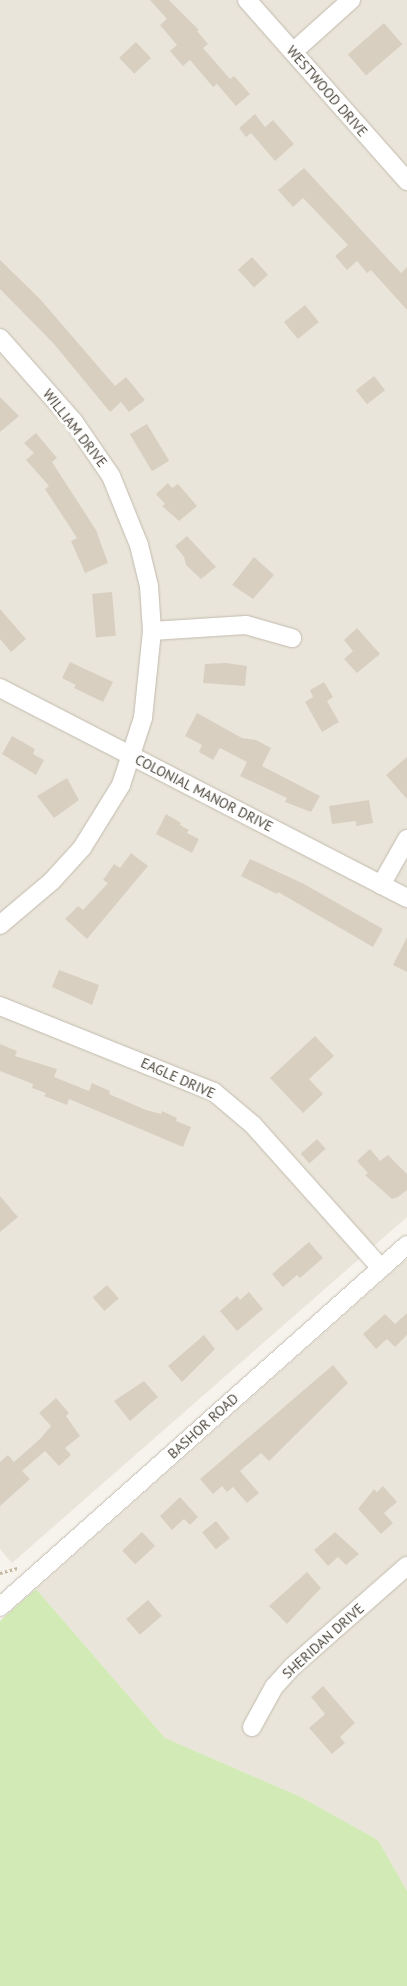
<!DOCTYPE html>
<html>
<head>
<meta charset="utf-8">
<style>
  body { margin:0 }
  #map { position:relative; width:407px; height:1986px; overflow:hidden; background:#f6f3ec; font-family:"PT Sans",sans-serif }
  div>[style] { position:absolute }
  .residential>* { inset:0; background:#eae5da }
  .green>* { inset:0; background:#d2eab5 }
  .building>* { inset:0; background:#d8cfc1; transform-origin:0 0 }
  .path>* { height:2.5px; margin-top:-1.25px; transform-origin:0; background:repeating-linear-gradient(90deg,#c4b79f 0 2.5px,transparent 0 5px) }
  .roads { filter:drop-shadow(0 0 1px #c2bbae) drop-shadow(0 0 1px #c2bbae) }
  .minor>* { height:18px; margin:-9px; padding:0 9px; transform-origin:9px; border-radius:9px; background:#fff }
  span { translate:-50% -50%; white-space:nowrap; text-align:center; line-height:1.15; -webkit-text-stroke:5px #fff; paint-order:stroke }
  .street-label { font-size:14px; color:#4b4439 }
</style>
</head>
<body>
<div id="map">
  <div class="residential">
    <i style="clip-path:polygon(0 0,407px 0,407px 1217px,12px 1563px,0 1549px)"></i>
    <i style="clip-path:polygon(407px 1259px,407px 1891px,378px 1840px,301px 1797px,165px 1738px,36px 1589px)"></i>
  </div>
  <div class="green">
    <i style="clip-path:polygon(36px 1589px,165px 1738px,301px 1797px,378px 1840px,407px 1891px,407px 1986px,0 1986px,0 1621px)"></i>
  </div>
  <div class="building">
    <i style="clip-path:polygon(150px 0,169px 0,199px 30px,197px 31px,208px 44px,203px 48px,230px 79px,234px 76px,250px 94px,236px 106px,217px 84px,213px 87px,190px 60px,183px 66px,170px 51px,177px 45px,160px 25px,167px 19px)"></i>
    <i style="left:384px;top:23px;width:28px;height:48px;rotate:49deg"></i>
    <i style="left:136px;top:42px;width:22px;height:23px;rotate:47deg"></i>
    <i style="clip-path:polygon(255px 114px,265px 127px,273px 120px,294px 144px,275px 161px,251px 133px,246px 137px,239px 128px)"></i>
    <i style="clip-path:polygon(304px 168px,401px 273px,407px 267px,407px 310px,371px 270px,367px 273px,357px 261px,347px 270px,335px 256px,348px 245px,303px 198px,293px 207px,278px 190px)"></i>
    <i style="left:252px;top:257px;width:24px;height:19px;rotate:48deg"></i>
    <i style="clip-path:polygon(0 260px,40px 299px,115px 386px,126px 377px,145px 400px,129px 412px,121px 402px,110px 412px,54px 344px,0 289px)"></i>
    <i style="left:305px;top:305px;width:22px;height:27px;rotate:51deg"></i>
    <i style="left:374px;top:376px;width:18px;height:23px;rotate:52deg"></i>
    <i style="clip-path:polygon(0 397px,19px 416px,0 432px)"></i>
    <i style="left:147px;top:424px;width:43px;height:20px;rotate:59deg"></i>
    <i style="clip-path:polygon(36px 433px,57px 458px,52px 462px,96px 530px,108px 563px,85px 573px,71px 541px,77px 538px,45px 489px,49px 486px,26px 460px,34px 453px,24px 443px)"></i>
    <i style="clip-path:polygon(168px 483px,172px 488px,178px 484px,197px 506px,179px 521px,162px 506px,165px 504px,156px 494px)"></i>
    <i style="clip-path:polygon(187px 536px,216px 567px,201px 579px,186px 565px,184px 557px,175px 546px)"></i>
    <i style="clip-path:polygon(254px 557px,274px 575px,253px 599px,232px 585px)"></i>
    <i style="left:112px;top:592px;width:44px;height:20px;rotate:85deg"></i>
    <i style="clip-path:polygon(0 609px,26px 639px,11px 652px,0 639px)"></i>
    <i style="clip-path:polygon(357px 628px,380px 654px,357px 673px,344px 659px,353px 651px,344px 640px)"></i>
    <i style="clip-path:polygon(70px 662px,113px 682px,103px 702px,74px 688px,76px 685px,62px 678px)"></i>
    <i style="clip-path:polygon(226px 663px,247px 666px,245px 686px,203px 683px,205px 664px)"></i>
    <i style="clip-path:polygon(324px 682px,333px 697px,327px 701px,339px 722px,322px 732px,305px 702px,313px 697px,310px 690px)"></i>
    <i style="clip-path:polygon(197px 713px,242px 738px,256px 740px,271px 748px,262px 766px,320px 796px,311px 812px,285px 802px,287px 798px,240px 776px,247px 762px,220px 748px,213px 760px,199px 752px,202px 745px,185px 736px)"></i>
    <i style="clip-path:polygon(12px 736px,35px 749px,33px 754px,44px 760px,36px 775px,2px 754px)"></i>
    <i style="clip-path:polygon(407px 757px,407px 799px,386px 775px)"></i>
    <i style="clip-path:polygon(67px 778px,79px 800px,54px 818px,37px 796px)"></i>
    <i style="clip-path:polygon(369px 800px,373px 823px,356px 826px,356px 821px,332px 824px,329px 806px)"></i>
    <i style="clip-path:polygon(166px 814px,181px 823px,180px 825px,189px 830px,187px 833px,199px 839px,192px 853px,156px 834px)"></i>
    <i style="clip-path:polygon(131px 853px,148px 866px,87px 939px,65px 919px,78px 906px,83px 910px,108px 883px,103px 880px,114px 864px,120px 868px)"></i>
    <i style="clip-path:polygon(250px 859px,304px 884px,383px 929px,373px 947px,278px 892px,277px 894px,241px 876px)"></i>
    <i style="clip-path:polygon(407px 937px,407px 972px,393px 965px)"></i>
    <i style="clip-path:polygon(59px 970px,99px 985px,92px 1005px,52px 987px)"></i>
    <i style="clip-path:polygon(315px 1036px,334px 1056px,309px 1079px,323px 1094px,303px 1113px,270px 1078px)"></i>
    <i style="clip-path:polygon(0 1044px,17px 1051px,15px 1056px,57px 1069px,54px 1077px,89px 1091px,92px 1083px,110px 1091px,109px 1094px,146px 1110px,161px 1114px,162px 1111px,177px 1118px,176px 1121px,191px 1127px,183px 1147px,69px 1099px,67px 1105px,44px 1096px,46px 1093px,32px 1088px,33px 1084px,0 1071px)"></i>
    <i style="left:317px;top:1139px;width:13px;height:22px;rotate:48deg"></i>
    <i style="clip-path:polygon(370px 1149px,380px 1161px,388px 1155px,407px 1174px,407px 1190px,398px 1197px,392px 1199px,365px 1175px,368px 1173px,357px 1161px)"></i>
    <i style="clip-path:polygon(0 1196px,18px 1217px,0 1232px)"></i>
    <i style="clip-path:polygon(309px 1242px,323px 1258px,300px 1278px,297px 1275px,283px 1287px,272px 1274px)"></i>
    <i style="left:107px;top:1285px;width:18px;height:19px;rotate:49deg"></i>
    <i style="clip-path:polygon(249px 1292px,263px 1309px,237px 1331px,220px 1311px,237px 1296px,240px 1300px)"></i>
    <i style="clip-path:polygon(407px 1313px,407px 1335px,395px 1347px,387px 1339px,376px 1349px,363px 1334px,385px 1314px,395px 1324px)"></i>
    <i style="clip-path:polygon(204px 1335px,215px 1349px,182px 1382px,168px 1366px)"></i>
    <i style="clip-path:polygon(333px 1365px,348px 1383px,269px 1461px,261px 1453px,240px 1471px,259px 1493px,247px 1503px,233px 1487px,227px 1492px,222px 1486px,213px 1494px,200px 1479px)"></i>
    <i style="clip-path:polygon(144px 1381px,158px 1397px,130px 1421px,114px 1401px)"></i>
    <i style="clip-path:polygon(56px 1398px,69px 1413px,66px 1416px,80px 1436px,65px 1448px,71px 1455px,59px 1466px,45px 1451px,22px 1471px,30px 1479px,0 1506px,0 1462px,8px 1455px,14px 1462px,40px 1439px,51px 1426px,39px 1413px)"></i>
    <i style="clip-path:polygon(383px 1486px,397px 1502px,384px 1513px,393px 1523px,381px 1534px,358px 1509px,374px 1489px,377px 1492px)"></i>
    <i style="clip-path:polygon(180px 1497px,198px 1517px,190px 1525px,184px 1519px,172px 1530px,160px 1516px)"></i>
    <i style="left:216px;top:1521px;width:22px;height:18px;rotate:51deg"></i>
    <i style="left:142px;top:1532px;width:19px;height:27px;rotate:47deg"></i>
    <i style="clip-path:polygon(335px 1532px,359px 1554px,346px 1565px,338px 1557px,328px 1566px,314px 1550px)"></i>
    <i style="clip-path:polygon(307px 1572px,321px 1588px,287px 1624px,269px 1606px)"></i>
    <i style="left:148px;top:1600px;width:21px;height:29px;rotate:49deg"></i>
    <i style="clip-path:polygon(323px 1686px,355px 1723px,340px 1737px,345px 1743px,332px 1754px,309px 1728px,325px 1714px,311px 1697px)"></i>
  </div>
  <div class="path">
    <i style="left:0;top:1573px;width:19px;rotate:-16deg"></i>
  </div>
  <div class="roads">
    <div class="minor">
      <i style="left:247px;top:0;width:242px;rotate:48.5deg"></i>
      <i style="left:293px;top:52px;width:78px;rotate:-41.9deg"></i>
      <i style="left:0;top:338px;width:112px;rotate:48.6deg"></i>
      <i style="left:74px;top:422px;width:65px;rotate:55.6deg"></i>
      <i style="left:111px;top:476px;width:74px;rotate:67.9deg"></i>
      <i style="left:139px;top:545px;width:42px;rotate:76.3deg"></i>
      <i style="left:149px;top:586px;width:45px;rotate:86.2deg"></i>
      <i style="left:152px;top:631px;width:87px;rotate:95.9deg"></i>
      <i style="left:143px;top:718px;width:71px;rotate:108.2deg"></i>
      <i style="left:121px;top:785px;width:74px;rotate:121.8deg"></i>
      <i style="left:82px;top:848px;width:45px;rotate:132.3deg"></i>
      <i style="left:52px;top:881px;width:68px;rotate:139.8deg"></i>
      <i style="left:152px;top:631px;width:94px;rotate:-3.7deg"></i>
      <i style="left:246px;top:625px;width:48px;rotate:15.8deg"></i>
      <i style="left:0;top:688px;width:458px;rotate:27.3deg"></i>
      <i style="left:381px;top:885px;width:53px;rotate:-60.5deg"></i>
      <i style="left:0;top:1006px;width:231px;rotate:21.9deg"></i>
      <i style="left:214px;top:1092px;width:51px;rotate:40.2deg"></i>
      <i style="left:253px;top:1125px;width:192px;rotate:48.2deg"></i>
      <i style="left:0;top:1607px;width:545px;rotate:-41.65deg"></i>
      <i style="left:252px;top:1727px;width:46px;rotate:-61.2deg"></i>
      <i style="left:274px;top:1687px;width:28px;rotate:-48deg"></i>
      <i style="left:293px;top:1666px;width:152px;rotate:-41.3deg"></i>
    </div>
  </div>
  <div class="street-label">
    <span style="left:327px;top:91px;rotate:49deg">WESTWOOD DRIVE</span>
    <span style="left:75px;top:428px;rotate:52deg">WILLIAM DRIVE</span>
    <span style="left:204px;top:793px;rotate:27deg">COLONIAL MANOR DRIVE</span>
    <span style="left:178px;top:1078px;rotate:24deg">EAGLE DRIVE</span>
    <span style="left:203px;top:1426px;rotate:-42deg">BASHOR ROAD</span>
    <span style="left:323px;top:1641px;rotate:-42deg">SHERIDAN DRIVE</span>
  </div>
</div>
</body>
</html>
